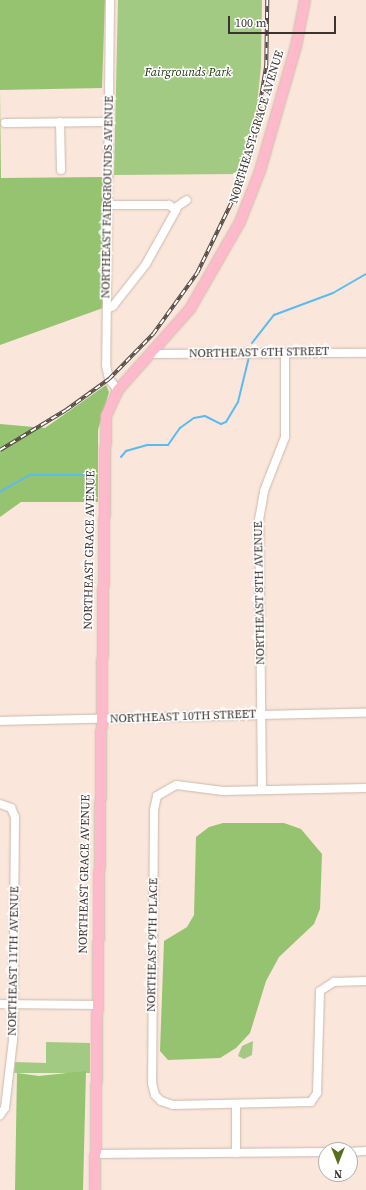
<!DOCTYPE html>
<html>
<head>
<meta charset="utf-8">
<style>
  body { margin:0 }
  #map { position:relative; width:366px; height:1190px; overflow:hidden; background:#fae6da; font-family:"Source Serif 4",serif }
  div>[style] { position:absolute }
  .green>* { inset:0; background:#a3ca82 }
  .forest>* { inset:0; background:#96c36f }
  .stream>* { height:2px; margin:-1px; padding:0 1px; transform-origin:1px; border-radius:1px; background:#59bbf3 }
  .roads { filter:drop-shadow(0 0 1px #ccb9ae) drop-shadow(0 0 1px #ccb9ae) }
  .minor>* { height:8px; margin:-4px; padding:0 4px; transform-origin:4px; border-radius:4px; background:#fff }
  .major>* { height:10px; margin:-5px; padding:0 5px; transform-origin:5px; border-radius:5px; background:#feb9cb }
  .rail>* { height:3.5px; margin-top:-1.75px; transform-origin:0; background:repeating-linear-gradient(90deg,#fff 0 6px,#544a45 0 12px); box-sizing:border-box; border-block:1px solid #544a45 }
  span { translate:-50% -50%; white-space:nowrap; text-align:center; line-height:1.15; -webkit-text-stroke:3px #fff; paint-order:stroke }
  .park-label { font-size:12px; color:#233512; font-style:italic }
  .street-label { font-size:12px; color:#3b332f }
  .north { position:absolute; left:318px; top:1142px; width:40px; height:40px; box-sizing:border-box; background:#fff; border:1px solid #b1adac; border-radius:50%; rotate:180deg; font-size:11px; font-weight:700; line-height:16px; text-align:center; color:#3b332f }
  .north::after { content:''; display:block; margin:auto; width:14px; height:18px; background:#586e1e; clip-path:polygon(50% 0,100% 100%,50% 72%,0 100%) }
  .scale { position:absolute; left:228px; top:16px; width:108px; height:18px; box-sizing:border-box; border:2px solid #3b332f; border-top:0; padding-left:5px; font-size:12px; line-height:14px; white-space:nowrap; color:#3b332f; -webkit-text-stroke:3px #fff; paint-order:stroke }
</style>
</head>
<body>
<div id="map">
  <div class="green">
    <i style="clip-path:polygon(118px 0,262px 0,261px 66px,257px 105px,239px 174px,114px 175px)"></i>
    <i style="clip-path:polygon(253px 1041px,252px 1055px,244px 1059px,238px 1056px,242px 1046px)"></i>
    <i style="clip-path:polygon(46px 1042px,90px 1043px,90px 1073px,14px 1073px,15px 1062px,46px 1063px)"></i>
  </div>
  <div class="forest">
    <i style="clip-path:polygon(0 0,105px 0,102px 88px,0 90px,1px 178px,105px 177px,103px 308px,0 345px)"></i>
    <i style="clip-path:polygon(106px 385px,109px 392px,98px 430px,98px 502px,21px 502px,0 517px,0 424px,45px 428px)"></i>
    <i style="clip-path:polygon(223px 823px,284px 823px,301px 829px,322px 854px,320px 909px,314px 924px,279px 957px,266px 981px,250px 1033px,236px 1048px,220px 1058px,168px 1060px,160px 1051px,164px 941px,187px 927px,194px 915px,196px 837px,209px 827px)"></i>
    <i style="clip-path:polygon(86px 1071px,83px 1190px,15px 1190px,17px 1073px,39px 1076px)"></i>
  </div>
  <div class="stream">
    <i style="left:252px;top:343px;width:36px;rotate:-52deg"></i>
    <i style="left:274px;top:315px;width:63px;rotate:-20.4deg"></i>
    <i style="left:333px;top:293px;width:38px;rotate:-30deg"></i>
    <i style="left:121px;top:457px;width:8px;rotate:-50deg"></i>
    <i style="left:126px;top:451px;width:22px;rotate:-16deg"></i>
    <i style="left:147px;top:445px;width:21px"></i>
    <i style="left:168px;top:445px;width:21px;rotate:-55deg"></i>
    <i style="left:180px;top:428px;width:17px;rotate:-36deg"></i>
    <i style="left:194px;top:418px;width:11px;rotate:-10deg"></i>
    <i style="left:205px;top:416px;width:18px;rotate:27deg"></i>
    <i style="left:221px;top:424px;width:5px;rotate:-22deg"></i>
    <i style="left:226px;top:422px;width:23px;rotate:-59deg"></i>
    <i style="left:238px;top:402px;width:46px;rotate:-76.3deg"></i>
    <i style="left:0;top:492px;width:34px;rotate:-30deg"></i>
    <i style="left:30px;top:475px;width:65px"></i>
  </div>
  <div class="roads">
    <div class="minor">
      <i style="left:110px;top:0;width:365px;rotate:90.6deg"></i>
      <i style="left:106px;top:365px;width:14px;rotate:78deg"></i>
      <i style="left:109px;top:379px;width:14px;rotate:51deg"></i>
      <i style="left:60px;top:122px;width:48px;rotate:88.8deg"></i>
      <i style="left:5px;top:123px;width:104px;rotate:-0.6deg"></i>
      <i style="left:175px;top:208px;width:14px;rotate:-34deg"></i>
      <i style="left:107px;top:309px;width:7px;rotate:-27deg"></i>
      <i style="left:113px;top:306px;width:53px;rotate:-51.8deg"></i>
      <i style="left:146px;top:264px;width:62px;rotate:-60.9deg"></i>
      <i style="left:176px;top:210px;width:9px;rotate:-144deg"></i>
      <i style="left:169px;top:205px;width:61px;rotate:180deg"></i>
      <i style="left:152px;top:354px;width:214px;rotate:-0.3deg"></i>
      <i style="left:0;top:721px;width:366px;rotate:-1.3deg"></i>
      <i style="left:366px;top:788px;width:143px;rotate:178.8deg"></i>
      <i style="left:223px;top:791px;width:47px;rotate:-172.7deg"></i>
      <i style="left:176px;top:785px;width:22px;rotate:150deg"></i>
      <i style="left:157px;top:796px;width:14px;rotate:102deg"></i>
      <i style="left:154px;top:810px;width:273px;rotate:90.4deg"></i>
      <i style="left:152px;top:1083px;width:12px;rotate:76deg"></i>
      <i style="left:155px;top:1095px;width:8px;rotate:45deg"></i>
      <i style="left:161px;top:1101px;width:13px;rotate:18deg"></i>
      <i style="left:173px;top:1105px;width:138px;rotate:-1.2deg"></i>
      <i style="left:311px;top:1102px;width:11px;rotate:-56deg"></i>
      <i style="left:317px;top:1093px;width:102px;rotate:-88.3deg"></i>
      <i style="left:320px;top:991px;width:17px;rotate:-33deg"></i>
      <i style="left:334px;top:982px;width:32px;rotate:-2deg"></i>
      <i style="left:262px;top:790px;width:270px;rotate:-90.6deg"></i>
      <i style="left:259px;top:520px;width:29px;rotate:-80deg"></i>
      <i style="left:264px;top:491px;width:58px;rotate:-68.7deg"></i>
      <i style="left:285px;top:437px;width:84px;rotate:-90deg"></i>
      <i style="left:0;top:804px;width:12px;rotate:20deg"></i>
      <i style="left:11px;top:808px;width:10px;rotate:66deg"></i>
      <i style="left:15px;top:817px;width:223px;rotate:90.5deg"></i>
      <i style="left:13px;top:1040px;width:68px;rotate:96.7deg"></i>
      <i style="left:5px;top:1108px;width:9px;rotate:126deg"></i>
      <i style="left:0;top:1004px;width:97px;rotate:0.6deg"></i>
      <i style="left:236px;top:1104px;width:49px;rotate:90deg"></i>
      <i style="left:350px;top:1152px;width:16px;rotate:-4deg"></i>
      <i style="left:96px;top:1154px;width:230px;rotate:-0.5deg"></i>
    </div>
    <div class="major">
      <i style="left:95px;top:1190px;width:774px;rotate:-89.19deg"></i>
      <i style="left:106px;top:416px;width:29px;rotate:-65deg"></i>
      <i style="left:118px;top:390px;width:108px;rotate:-48.4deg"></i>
      <i style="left:190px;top:309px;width:100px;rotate:-60.1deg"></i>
      <i style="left:240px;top:222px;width:55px;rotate:-68.6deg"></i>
      <i style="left:260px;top:171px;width:130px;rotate:-73.9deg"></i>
      <i style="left:296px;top:46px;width:47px;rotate:-78.9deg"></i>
    </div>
  </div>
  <div class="rail">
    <i style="left:0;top:450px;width:77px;rotate:-31.2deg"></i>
    <i style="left:66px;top:410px;width:53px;rotate:-35.8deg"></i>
    <i style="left:109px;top:379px;width:63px;rotate:-45.6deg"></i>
    <i style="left:153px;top:334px;width:75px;rotate:-54.2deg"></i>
    <i style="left:197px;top:273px;width:91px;rotate:-64deg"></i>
    <i style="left:237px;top:191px;width:55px;rotate:-71.9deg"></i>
    <i style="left:254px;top:139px;width:74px;rotate:-80.7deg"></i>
    <i style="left:266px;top:66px;width:66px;rotate:-89.1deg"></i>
  </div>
  <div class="park-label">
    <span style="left:188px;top:73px">Fairgrounds Park</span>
  </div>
  <div class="street-label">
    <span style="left:257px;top:127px;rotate:-73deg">NORTHEAST GRACE AVENUE</span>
    <span style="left:108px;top:197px;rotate:-89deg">NORTHEAST FAIRGROUNDS AVENUE</span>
    <span style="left:259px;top:353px;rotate:-1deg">NORTHEAST 6TH STREET</span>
    <span style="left:90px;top:550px;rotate:-89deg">NORTHEAST GRACE AVENUE</span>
    <span style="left:260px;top:593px;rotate:-91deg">NORTHEAST 8TH AVENUE</span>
    <span style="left:183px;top:717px;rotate:-2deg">NORTHEAST 10TH STREET</span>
    <span style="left:85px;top:874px;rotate:-89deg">NORTHEAST GRACE AVENUE</span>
    <span style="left:153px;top:945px;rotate:-89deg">NORTHEAST 9TH PLACE</span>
    <span style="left:14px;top:961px;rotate:-89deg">NORTHEAST 11TH AVENUE</span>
  </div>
  <div class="north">N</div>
  <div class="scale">100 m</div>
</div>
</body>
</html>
